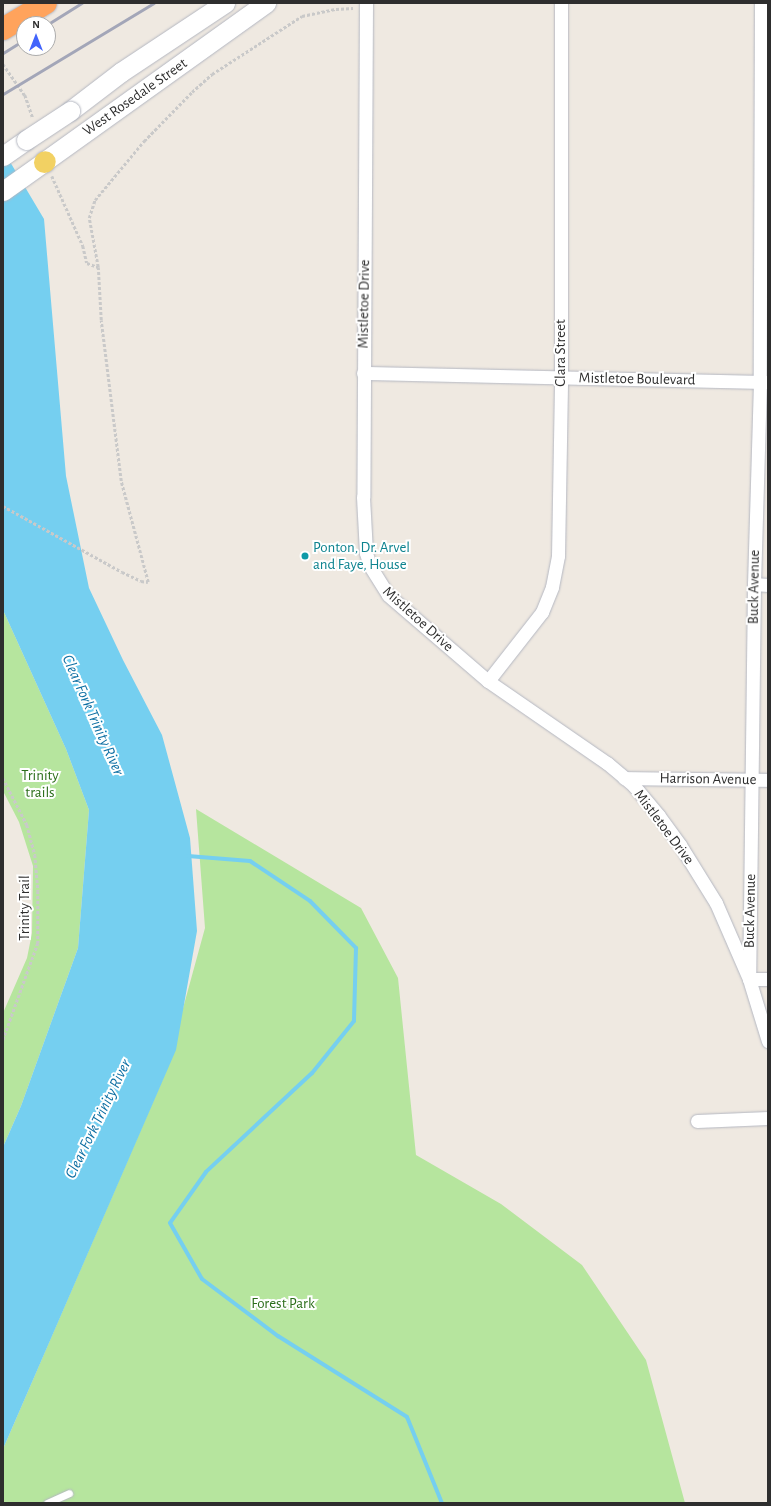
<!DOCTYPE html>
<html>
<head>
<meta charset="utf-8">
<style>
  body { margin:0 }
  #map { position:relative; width:771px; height:1506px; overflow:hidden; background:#efe9e1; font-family:"Alegreya Sans",sans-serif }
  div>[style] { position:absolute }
  .green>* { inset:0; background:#b6e59e }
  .water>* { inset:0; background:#75cff0 }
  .stream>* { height:4px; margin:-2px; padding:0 2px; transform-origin:2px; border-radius:2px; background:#75cff0 }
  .path>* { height:2.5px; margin-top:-1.25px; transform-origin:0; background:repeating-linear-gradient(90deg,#c9c9c9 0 3px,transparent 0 5px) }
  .roads { filter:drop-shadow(0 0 1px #b4b7c1) drop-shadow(0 0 1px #b4b7c1) }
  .service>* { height:7px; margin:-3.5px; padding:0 3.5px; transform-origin:3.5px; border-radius:3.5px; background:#fff }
  .minor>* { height:13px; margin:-6.5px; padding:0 6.5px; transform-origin:6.5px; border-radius:6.5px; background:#fff }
  .secondary>* { height:19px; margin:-9.5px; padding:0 9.5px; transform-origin:9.5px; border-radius:9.5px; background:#fff }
  .primary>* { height:21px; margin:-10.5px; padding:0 10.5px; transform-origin:10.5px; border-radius:10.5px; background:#f2d163 }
  .motorway>* { height:22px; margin:-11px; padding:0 11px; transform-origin:11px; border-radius:11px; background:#ffa35c }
  .rail>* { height:3px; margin:-1.5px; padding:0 1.5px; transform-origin:1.5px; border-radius:1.5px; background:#a3a6b8 }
  .bridges { filter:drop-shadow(0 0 1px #b4b7c1) drop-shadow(0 0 1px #b4b7c1) }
  .secondary-bridge>* { height:19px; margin:-9.5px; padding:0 9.5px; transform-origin:9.5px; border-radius:9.5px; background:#fff }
  .dots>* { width:11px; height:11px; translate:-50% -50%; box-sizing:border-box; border:2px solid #fff; border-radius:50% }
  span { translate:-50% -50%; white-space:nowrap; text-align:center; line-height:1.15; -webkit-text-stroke:4px #fff; paint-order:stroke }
  .street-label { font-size:15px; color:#2e2e2e }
  .culture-label { font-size:15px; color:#0d838f }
  .left { translate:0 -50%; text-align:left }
  .park-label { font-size:15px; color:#2c6e1b }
  .water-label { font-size:16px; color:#0d6fa3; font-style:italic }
  .frame { position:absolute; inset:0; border:4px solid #2e2e2e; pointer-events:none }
  .north { position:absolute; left:16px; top:16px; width:40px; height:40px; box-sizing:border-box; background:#fff; border:1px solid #ababab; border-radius:50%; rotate:0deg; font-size:11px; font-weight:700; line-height:16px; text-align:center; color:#2e2e2e }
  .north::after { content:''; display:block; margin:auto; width:14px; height:18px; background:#4264fb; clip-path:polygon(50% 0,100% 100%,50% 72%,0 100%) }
</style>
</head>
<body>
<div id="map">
  <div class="green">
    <i style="clip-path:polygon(3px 610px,66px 749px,89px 810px,78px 948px,21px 1106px,3px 1147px,3px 1013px,27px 958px,32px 933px,33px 866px,19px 822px,3px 791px)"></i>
    <i style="clip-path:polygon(196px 809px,361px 908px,398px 978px,416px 1155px,501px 1204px,582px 1265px,646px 1360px,685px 1503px,3px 1503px,3px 1449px,165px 1074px,205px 928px)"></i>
  </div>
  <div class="water">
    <i style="clip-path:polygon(3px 150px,44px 219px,66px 476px,89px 588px,123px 660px,162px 735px,190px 838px,197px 931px,176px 1050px,3px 1449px,3px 1147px,21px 1106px,78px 948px,89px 810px,66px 749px,3px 610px)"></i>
  </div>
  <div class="stream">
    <i style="left:188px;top:856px;width:62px;rotate:4.6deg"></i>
    <i style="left:250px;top:861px;width:72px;rotate:33.7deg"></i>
    <i style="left:310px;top:901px;width:66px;rotate:45.6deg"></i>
    <i style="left:356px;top:948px;width:73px;rotate:91.6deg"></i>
    <i style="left:354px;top:1021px;width:67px;rotate:128.9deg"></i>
    <i style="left:312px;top:1073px;width:145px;rotate:137deg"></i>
    <i style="left:206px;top:1172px;width:62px;rotate:125.2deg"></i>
    <i style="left:170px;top:1223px;width:64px;rotate:60.3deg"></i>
    <i style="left:202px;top:1279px;width:95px;rotate:36.9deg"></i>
    <i style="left:278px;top:1336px;width:152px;rotate:32.1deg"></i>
    <i style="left:407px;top:1417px;width:93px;rotate:67.9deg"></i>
  </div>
  <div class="path">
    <i style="left:3px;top:64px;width:38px;rotate:55deg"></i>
    <i style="left:25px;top:95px;width:24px;rotate:71deg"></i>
    <i style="left:52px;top:176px;width:77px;rotate:66.1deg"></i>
    <i style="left:83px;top:246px;width:17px;rotate:77deg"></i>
    <i style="left:87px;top:263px;width:12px;rotate:20deg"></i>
    <i style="left:3px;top:506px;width:136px;rotate:29deg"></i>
    <i style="left:122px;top:572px;width:21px;rotate:25deg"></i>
    <i style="left:141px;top:581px;width:7px;rotate:8deg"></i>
    <i style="left:148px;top:582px;width:105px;rotate:-105deg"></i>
    <i style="left:121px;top:481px;width:162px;rotate:-97.1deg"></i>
    <i style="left:101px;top:320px;width:53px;rotate:-93.2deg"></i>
    <i style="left:98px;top:267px;width:50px;rotate:-100.4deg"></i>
    <i style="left:89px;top:218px;width:19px;rotate:-72deg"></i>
    <i style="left:95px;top:200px;width:77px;rotate:-50.3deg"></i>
    <i style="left:144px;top:141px;width:69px;rotate:-45.6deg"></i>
    <i style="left:192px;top:92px;width:27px;rotate:-42deg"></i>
    <i style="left:212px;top:74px;width:107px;rotate:-32.8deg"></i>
    <i style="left:302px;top:16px;width:35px;rotate:-12deg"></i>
    <i style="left:336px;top:9px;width:17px;rotate:-3deg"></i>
    <i style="left:3px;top:778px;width:53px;rotate:62.9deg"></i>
    <i style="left:27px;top:825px;width:31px;rotate:75deg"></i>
    <i style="left:35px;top:855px;width:36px;rotate:85deg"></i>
    <i style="left:38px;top:891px;width:52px;rotate:90deg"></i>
    <i style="left:38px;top:943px;width:103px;rotate:109.8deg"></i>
  </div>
  <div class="roads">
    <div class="service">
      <i style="left:47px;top:1503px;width:24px;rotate:-24deg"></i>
    </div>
    <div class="minor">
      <i style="left:366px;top:3px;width:494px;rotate:90.3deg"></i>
      <i style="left:363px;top:497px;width:56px;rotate:86.9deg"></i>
      <i style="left:366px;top:553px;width:14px;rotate:73deg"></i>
      <i style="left:370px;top:566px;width:34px;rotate:58deg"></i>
      <i style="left:388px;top:595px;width:132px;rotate:40.7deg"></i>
      <i style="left:488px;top:681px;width:145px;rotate:34.6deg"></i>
      <i style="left:607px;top:763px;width:35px;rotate:40deg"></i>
      <i style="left:634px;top:786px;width:39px;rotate:50deg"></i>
      <i style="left:659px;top:816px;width:36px;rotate:54deg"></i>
      <i style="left:680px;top:845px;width:68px;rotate:58.2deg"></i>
      <i style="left:716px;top:903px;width:83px;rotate:66.5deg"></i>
      <i style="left:749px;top:979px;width:65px;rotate:73deg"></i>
      <i style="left:761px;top:3px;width:379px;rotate:90.2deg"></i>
      <i style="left:760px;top:382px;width:202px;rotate:91.7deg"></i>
      <i style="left:754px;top:584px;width:395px;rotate:90.7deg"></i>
      <i style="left:749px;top:979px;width:19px"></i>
      <i style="left:363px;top:373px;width:405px;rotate:1.3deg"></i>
      <i style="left:754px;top:584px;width:14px;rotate:4deg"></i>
      <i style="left:488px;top:681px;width:88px;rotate:-52deg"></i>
      <i style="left:542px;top:612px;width:27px;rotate:-68deg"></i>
      <i style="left:552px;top:587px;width:32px;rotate:-79deg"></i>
      <i style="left:558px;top:556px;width:179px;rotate:-89deg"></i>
      <i style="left:561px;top:377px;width:374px;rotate:-90deg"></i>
      <i style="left:624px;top:778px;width:144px;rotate:0.8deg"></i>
      <i style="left:697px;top:1121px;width:71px;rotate:-2.4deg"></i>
    </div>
    <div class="secondary">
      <i style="left:70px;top:111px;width:64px;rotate:-37.4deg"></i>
      <i style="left:121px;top:72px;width:125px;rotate:-33.6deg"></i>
      <i style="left:3px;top:156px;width:28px;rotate:-35deg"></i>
      <i style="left:45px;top:161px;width:272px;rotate:-35.6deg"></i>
      <i style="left:3px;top:191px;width:50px;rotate:-35.3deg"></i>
    </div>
    <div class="primary">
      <i style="left:44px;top:162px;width:1px;rotate:-45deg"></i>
    </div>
    <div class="motorway">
      <i style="left:3px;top:29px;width:50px;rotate:-31.2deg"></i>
    </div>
  </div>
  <div class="rail">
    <i style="left:48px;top:24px;width:40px;rotate:-32deg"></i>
    <i style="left:3px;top:53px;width:25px;rotate:-32deg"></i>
    <i style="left:3px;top:94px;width:176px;rotate:-31.1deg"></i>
  </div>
  <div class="bridges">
    <div class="secondary-bridge">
      <i style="left:26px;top:140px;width:53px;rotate:-33.4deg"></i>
    </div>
  </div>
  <div class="dots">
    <i style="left:305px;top:556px;background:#0f9aa8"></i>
  </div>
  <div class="street-label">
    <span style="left:135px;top:97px;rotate:-35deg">West Rosedale Street</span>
    <span style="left:364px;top:304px;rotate:-89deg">Mistletoe Drive</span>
    <span style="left:561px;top:353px;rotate:-90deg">Clara Street</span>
    <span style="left:637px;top:379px;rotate:1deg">Mistletoe Boulevard</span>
    <span style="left:754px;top:587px;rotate:-89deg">Buck Avenue</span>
    <span style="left:418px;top:619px;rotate:42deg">Mistletoe Drive</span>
    <span style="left:708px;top:779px;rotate:1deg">Harrison Avenue</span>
    <span style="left:664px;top:827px;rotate:53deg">Mistletoe Drive</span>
    <span style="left:25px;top:908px;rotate:-90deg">Trinity Trail</span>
    <span style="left:750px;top:911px;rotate:-89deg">Buck Avenue</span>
  </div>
  <div class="culture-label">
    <span class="left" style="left:313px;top:556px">Ponton, Dr. Arvel<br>and Faye, House</span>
  </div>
  <div class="park-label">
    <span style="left:40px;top:784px">Trinity<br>trails</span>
    <span style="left:283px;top:1304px">Forest Park</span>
  </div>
  <div class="water-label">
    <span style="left:93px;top:715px;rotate:66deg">Clear Fork Trinity River</span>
    <span style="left:98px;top:1119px;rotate:-64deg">Clear Fork Trinity River</span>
  </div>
  <div class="frame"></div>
  <div class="north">N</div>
</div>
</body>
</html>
